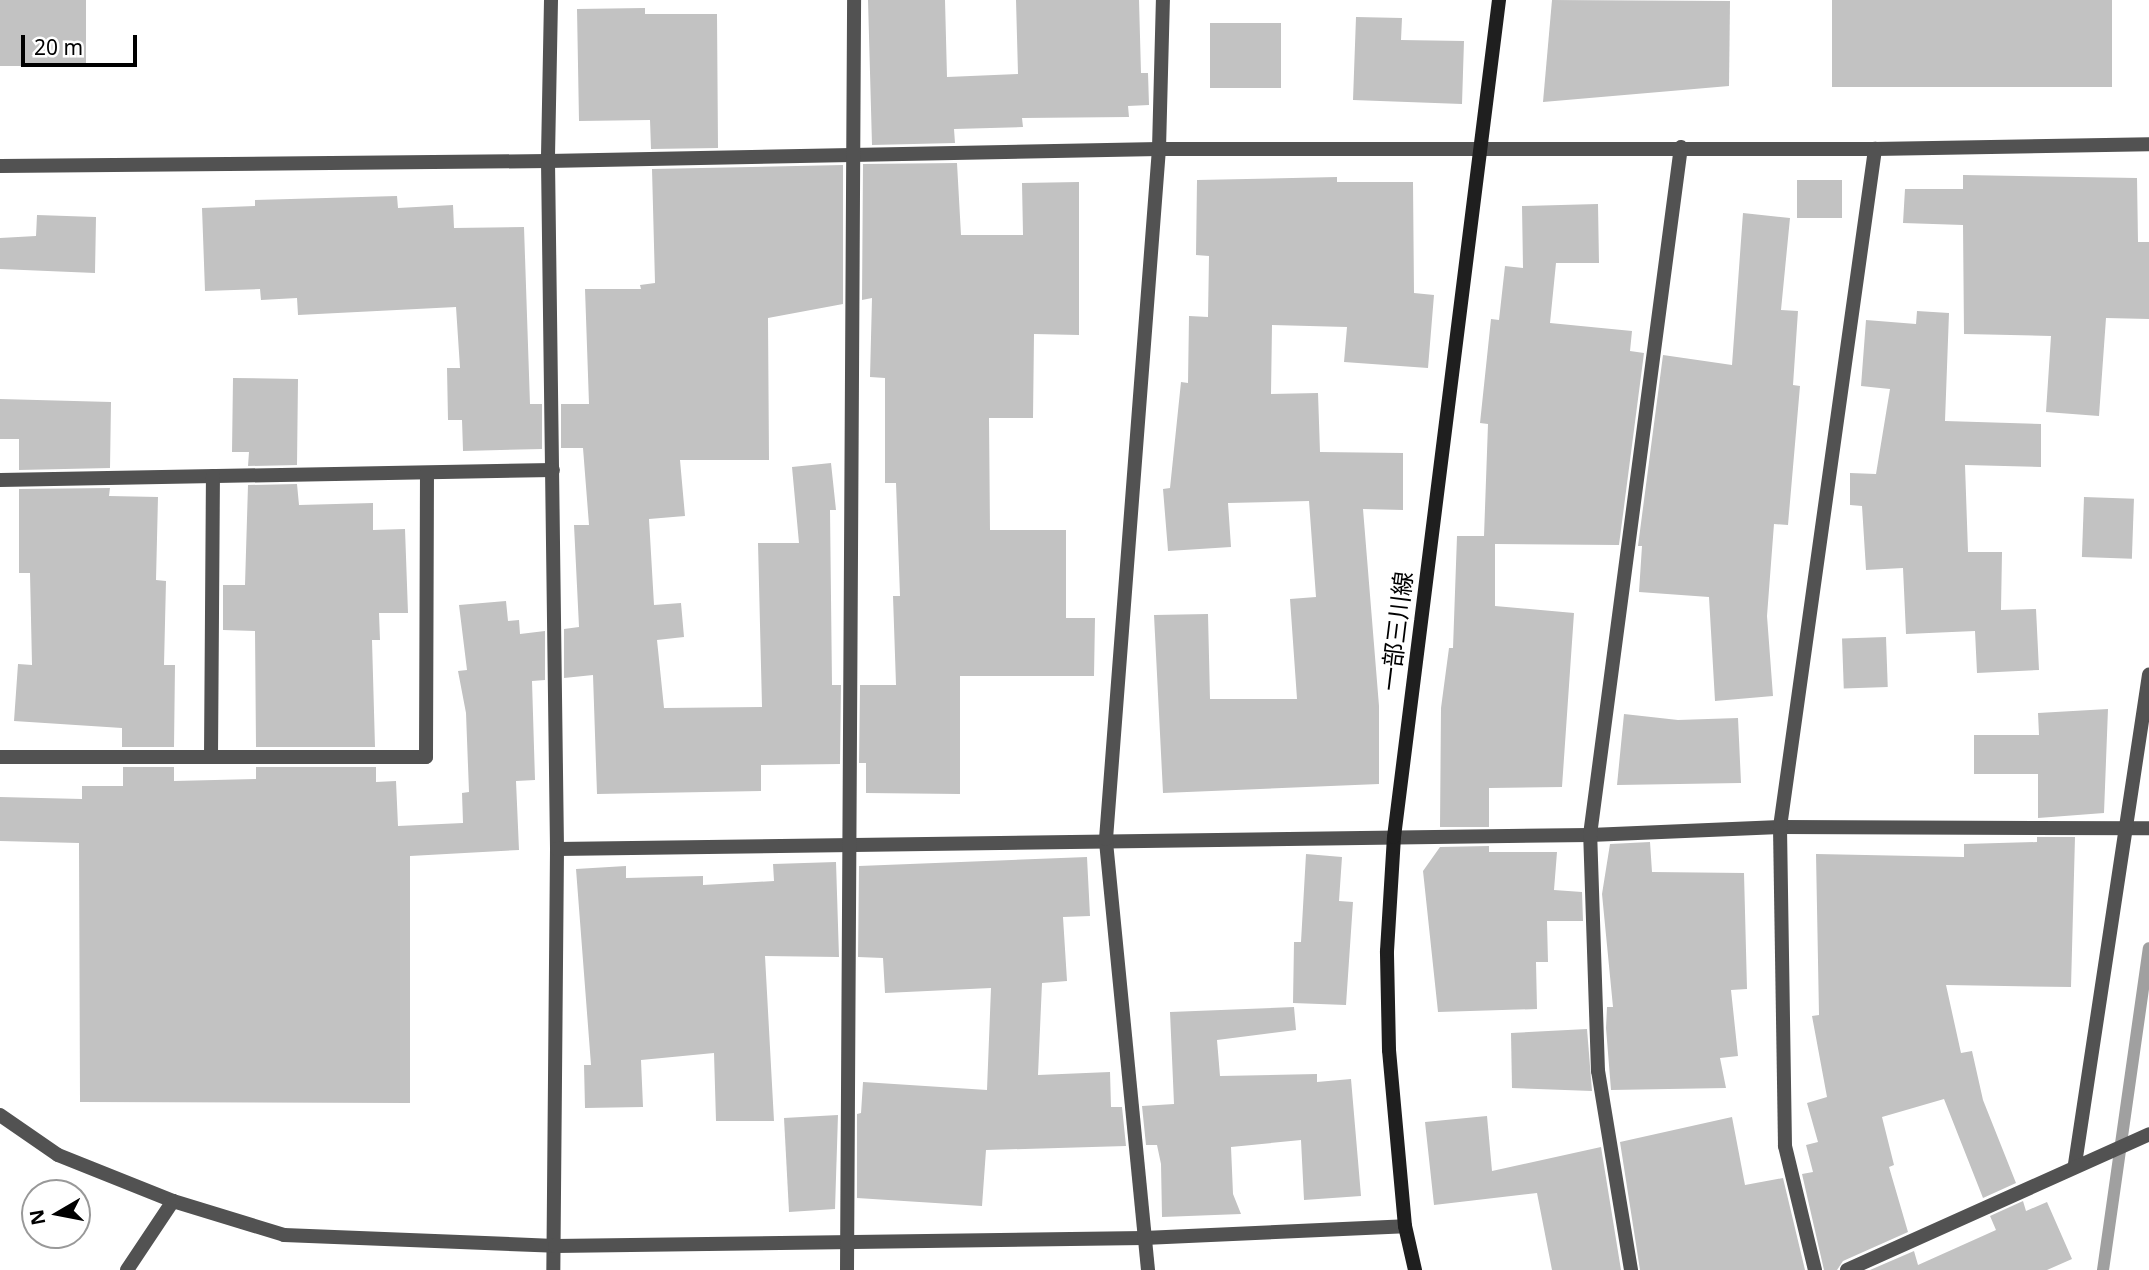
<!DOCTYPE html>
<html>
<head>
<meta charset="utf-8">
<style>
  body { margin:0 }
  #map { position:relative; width:2149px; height:1270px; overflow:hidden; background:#fff; font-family:"Noto Sans","Noto Sans JP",sans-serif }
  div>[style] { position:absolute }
  .stream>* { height:12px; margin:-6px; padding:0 6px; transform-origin:6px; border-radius:6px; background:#a0a0a0 }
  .building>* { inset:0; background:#c2c2c2; transform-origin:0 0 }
  .minor>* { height:14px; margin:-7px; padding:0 7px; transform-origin:7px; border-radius:7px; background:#525252 }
  .secondary>* { height:14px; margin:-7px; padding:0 7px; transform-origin:7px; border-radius:7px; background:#1f1f1f }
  span { translate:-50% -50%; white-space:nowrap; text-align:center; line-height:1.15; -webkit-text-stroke:7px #fff; paint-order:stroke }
  .street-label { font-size:24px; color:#000 }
  .north { position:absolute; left:21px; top:1179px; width:70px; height:70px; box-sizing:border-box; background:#fff; border:2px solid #999; border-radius:50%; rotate:260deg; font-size:19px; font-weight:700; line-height:28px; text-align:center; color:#000 }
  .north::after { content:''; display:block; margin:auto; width:24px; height:32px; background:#000; clip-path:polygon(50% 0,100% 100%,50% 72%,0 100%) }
  .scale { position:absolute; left:21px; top:35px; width:116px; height:32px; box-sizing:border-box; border:4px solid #000; border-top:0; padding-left:9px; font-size:21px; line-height:24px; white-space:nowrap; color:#000; -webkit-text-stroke:5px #fff; paint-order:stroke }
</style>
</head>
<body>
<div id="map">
  <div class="stream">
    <i style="left:2103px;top:1270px;width:325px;rotate:-81.9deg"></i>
  </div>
  <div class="building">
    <i style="left:0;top:0;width:86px;height:66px"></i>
    <i style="clip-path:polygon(868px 0,945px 0,947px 77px,1018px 74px,1016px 0,1139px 0,1141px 73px,1148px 73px,1149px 105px,1128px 106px,1129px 117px,1022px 118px,1023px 127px,954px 129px,955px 143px,872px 145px)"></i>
    <i style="clip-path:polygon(1552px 0,1730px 1px,1729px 86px,1543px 102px)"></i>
    <i style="left:1832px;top:0;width:280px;height:87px"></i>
    <i style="clip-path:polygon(645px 8px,645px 14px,717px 14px,718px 148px,651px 149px,650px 120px,579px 121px,577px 9px)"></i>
    <i style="clip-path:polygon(1356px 17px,1402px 18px,1401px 40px,1464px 41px,1462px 104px,1353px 100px)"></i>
    <i style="left:1210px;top:23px;width:71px;height:65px"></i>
    <i style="clip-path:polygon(957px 163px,961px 235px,1023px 235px,1022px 183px,1079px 182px,1079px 335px,1034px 334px,1033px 418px,989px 418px,990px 530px,1066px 530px,1066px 618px,1095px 618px,1094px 676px,960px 676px,960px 794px,866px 793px,866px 763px,859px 763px,860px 685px,896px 685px,893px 596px,900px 596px,896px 483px,885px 483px,885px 378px,870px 377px,872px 298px,862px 300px,863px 164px)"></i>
    <i style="clip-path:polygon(843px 165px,843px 304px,768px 318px,769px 460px,680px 460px,685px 516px,649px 519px,654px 605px,681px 603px,684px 637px,657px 640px,664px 708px,762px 707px,758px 543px,799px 543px,792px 467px,831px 463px,836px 510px,830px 510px,832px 685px,841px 685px,840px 764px,761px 765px,761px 791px,597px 794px,593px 675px,564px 678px,564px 629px,579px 627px,574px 525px,589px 525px,583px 448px,561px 448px,561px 404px,589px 404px,585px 289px,641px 289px,640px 285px,655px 283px,652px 169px)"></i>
    <i style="clip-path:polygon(1963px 175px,2137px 178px,2138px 242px,2149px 242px,2149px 319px,2106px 318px,2099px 416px,2046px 412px,2051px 336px,1964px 334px,1963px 225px,1903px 223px,1905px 189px,1963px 189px)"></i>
    <i style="clip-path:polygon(1337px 177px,1337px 182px,1413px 182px,1414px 293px,1434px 295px,1428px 368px,1344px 362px,1347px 327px,1272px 325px,1271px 394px,1318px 393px,1320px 452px,1403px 453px,1403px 510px,1363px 509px,1379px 706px,1379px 784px,1163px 793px,1154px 615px,1208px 614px,1210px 699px,1297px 699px,1290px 599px,1316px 597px,1309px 501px,1228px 503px,1231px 547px,1168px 551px,1163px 489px,1170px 488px,1181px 382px,1188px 383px,1189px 316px,1208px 317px,1209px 256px,1196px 255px,1197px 180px)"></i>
    <i style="left:1797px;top:180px;width:45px;height:38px"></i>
    <i style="clip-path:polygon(397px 196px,398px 208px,453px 205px,454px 228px,524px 227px,530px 404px,542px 404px,542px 449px,463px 451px,462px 420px,448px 420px,447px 368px,460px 368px,456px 307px,298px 315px,297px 298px,261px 300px,260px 289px,205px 291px,202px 208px,255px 206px,255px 200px)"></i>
    <i style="clip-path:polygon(1598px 204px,1599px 263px,1556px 263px,1550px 323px,1632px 331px,1630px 351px,1644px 353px,1619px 545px,1495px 544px,1495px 606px,1574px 613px,1562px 787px,1489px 788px,1489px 827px,1440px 827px,1441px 708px,1449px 648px,1453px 648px,1457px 536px,1484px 536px,1488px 424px,1480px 423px,1491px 319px,1499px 320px,1505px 266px,1523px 268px,1522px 206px)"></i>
    <i style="clip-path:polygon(1743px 213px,1790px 218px,1781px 310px,1798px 311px,1793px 385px,1800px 386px,1788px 525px,1774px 524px,1767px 616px,1773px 696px,1715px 701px,1709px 597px,1639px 592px,1642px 546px,1638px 546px,1663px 355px,1732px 365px)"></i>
    <i style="clip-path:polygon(37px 215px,96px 217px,95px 273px,0 269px,0 238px,36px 236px)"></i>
    <i style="clip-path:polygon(1917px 311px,1949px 313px,1945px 421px,2041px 424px,2041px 467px,1965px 465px,1968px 552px,2002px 552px,2001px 610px,2036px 609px,2039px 670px,1977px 673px,1975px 631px,1906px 634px,1903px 568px,1866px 570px,1862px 506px,1850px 505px,1850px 473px,1876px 474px,1890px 389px,1861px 386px,1866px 320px,1916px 324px)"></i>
    <i style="clip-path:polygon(233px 378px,298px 379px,297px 465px,248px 466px,249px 452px,232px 452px)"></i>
    <i style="clip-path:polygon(0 399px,111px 402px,110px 468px,19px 470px,19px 439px,0 439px)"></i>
    <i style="clip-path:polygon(297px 484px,299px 505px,373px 503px,373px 530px,405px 529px,408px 613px,379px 613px,380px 640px,372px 640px,375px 747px,256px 747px,255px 631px,223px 630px,223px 585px,245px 585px,248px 485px)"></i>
    <i style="clip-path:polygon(110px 488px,109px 496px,158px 497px,156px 580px,166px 581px,164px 665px,175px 665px,174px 747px,122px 747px,122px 728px,14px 721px,18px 664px,32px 665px,30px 573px,19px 573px,19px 489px)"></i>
    <i style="left:2084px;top:497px;width:50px;height:60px;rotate:2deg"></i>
    <i style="clip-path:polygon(506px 601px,508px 621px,519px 620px,520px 634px,545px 631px,545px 680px,532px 681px,535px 780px,516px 781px,519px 850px,410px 856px,410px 1103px,80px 1102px,79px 843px,0 841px,0 797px,82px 799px,82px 786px,123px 786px,123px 767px,174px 767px,174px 781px,256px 779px,256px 767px,376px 767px,376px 782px,396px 781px,398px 826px,463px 823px,462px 793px,469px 792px,466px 713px,458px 671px,467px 670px,459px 605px)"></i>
    <i style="left:1886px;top:637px;width:50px;height:44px;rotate:88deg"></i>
    <i style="clip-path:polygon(2108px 709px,2104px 813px,2038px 818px,2038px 774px,1974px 774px,1974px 735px,2039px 735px,2038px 713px)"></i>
    <i style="clip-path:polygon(1624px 714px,1678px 720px,1738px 718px,1741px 783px,1617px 785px)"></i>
    <i style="clip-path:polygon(2037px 837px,2075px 837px,2071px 987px,1946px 985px,1961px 1053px,1972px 1051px,1983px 1100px,2016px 1183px,1983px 1198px,1944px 1099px,1882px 1117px,1894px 1165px,1889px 1167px,1908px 1232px,1843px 1261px,1837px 1270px,1824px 1270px,1802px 1174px,1813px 1172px,1806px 1145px,1818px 1142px,1807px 1103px,1827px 1097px,1812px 1016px,1819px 1015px,1816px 854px,1964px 857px,1964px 844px,2037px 842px)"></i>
    <i style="clip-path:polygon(1650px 842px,1652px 872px,1744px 873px,1747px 989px,1731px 990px,1738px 1056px,1720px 1058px,1726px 1088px,1611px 1090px,1606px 1028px,1607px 1007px,1613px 1007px,1602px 894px,1610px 844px)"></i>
    <i style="clip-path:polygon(1489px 846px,1489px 852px,1557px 852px,1554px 890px,1582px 892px,1583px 921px,1547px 921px,1548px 962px,1536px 962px,1537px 1009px,1438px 1012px,1423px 871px,1440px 847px)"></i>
    <i style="clip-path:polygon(1306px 854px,1342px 857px,1339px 901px,1353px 902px,1346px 1005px,1293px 1003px,1294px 942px,1301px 942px)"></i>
    <i style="clip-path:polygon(1087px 857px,1090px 916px,1063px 917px,1067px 981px,1042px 983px,1038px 1075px,1110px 1072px,1111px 1107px,1122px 1107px,1126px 1146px,986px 1150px,982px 1206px,857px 1198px,857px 1114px,861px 1113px,863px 1082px,987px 1090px,991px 988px,885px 993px,883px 958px,858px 957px,859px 866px)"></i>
    <i style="clip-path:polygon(836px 862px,839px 957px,765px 956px,774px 1121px,716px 1121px,714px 1053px,641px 1060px,643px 1107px,585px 1108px,584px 1065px,591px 1065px,576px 869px,626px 866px,626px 878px,703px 876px,703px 885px,774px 881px,773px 864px)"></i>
    <i style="clip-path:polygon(1294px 1007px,1296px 1030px,1217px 1040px,1220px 1076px,1317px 1074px,1317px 1082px,1351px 1079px,1361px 1196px,1304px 1200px,1301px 1140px,1231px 1147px,1233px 1194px,1241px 1214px,1162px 1217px,1161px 1164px,1157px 1145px,1146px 1145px,1142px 1106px,1174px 1104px,1170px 1012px)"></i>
    <i style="clip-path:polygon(1587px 1029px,1592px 1091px,1512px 1088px,1511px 1033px)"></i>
    <i style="clip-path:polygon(838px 1115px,835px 1209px,789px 1212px,784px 1118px)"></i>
    <i style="clip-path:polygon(1487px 1116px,1492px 1171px,1601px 1147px,1621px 1270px,1552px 1270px,1537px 1193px,1434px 1205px,1425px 1122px)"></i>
    <i style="clip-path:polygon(1732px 1117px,1745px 1185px,1783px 1178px,1805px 1270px,1640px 1270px,1620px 1142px)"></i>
    <i style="clip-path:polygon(2023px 1201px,2026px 1211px,2047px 1202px,2072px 1259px,2047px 1270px,1870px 1270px,1914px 1251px,1918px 1265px,1996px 1230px,1990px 1216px)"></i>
  </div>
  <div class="minor">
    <i style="left:551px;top:0;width:161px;rotate:91.1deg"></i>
    <i style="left:548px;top:161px;width:688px;rotate:89.25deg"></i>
    <i style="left:557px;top:849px;width:421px;rotate:90.5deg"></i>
    <i style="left:0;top:166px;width:548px;rotate:-0.52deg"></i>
    <i style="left:548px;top:161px;width:611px;rotate:-1.13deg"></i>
    <i style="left:1159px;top:149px;width:716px"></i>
    <i style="left:1875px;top:149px;width:274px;rotate:-1deg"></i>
    <i style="left:0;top:480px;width:553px;rotate:-1.04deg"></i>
    <i style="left:211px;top:756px;width:280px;rotate:-89.6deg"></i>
    <i style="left:0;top:757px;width:426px"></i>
    <i style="left:426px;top:757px;width:284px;rotate:-89.8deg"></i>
    <i style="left:557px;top:849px;width:1033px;rotate:-0.78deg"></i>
    <i style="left:1590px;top:835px;width:190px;rotate:-2.4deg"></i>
    <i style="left:1780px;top:827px;width:369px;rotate:0.2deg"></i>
    <i style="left:0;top:1115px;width:70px;rotate:34.6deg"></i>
    <i style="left:58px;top:1155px;width:124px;rotate:21.8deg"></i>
    <i style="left:173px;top:1201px;width:116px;rotate:17deg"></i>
    <i style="left:284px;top:1235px;width:271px;rotate:2.3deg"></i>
    <i style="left:555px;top:1246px;width:589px;rotate:-0.78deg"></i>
    <i style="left:1144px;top:1238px;width:261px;rotate:-2.6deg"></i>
    <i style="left:2075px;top:1164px;width:495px;rotate:-81.4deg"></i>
    <i style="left:127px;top:1270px;width:83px;rotate:-56.3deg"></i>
    <i style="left:847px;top:1270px;width:1270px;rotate:-89.68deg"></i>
    <i style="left:1148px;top:1270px;width:433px;rotate:-95.6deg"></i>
    <i style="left:1106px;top:839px;width:692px;rotate:-85.61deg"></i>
    <i style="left:1159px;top:149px;width:149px;rotate:-88.5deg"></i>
    <i style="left:1631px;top:1270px;width:202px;rotate:-99.4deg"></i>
    <i style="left:1598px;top:1071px;width:236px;rotate:-91.9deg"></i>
    <i style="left:1590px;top:835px;width:694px;rotate:-82.47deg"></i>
    <i style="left:1815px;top:1270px;width:128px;rotate:-103.6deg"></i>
    <i style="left:1785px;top:1146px;width:319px;rotate:-90.9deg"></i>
    <i style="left:1780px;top:827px;width:685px;rotate:-82.02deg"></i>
    <i style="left:1847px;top:1270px;width:331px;rotate:-24.2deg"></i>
  </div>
  <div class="secondary">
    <i style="left:1415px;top:1270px;width:45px;rotate:-102.8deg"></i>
    <i style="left:1405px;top:1226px;width:177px;rotate:-95.2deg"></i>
    <i style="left:1389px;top:1050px;width:99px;rotate:-91.2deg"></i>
    <i style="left:1387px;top:951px;width:114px;rotate:-86.5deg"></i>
    <i style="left:1394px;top:837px;width:844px;rotate:-82.85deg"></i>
  </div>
  <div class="street-label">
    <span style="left:1396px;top:631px;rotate:-83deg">一部三川線</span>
  </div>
  <div class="north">N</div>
  <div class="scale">20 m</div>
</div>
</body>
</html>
